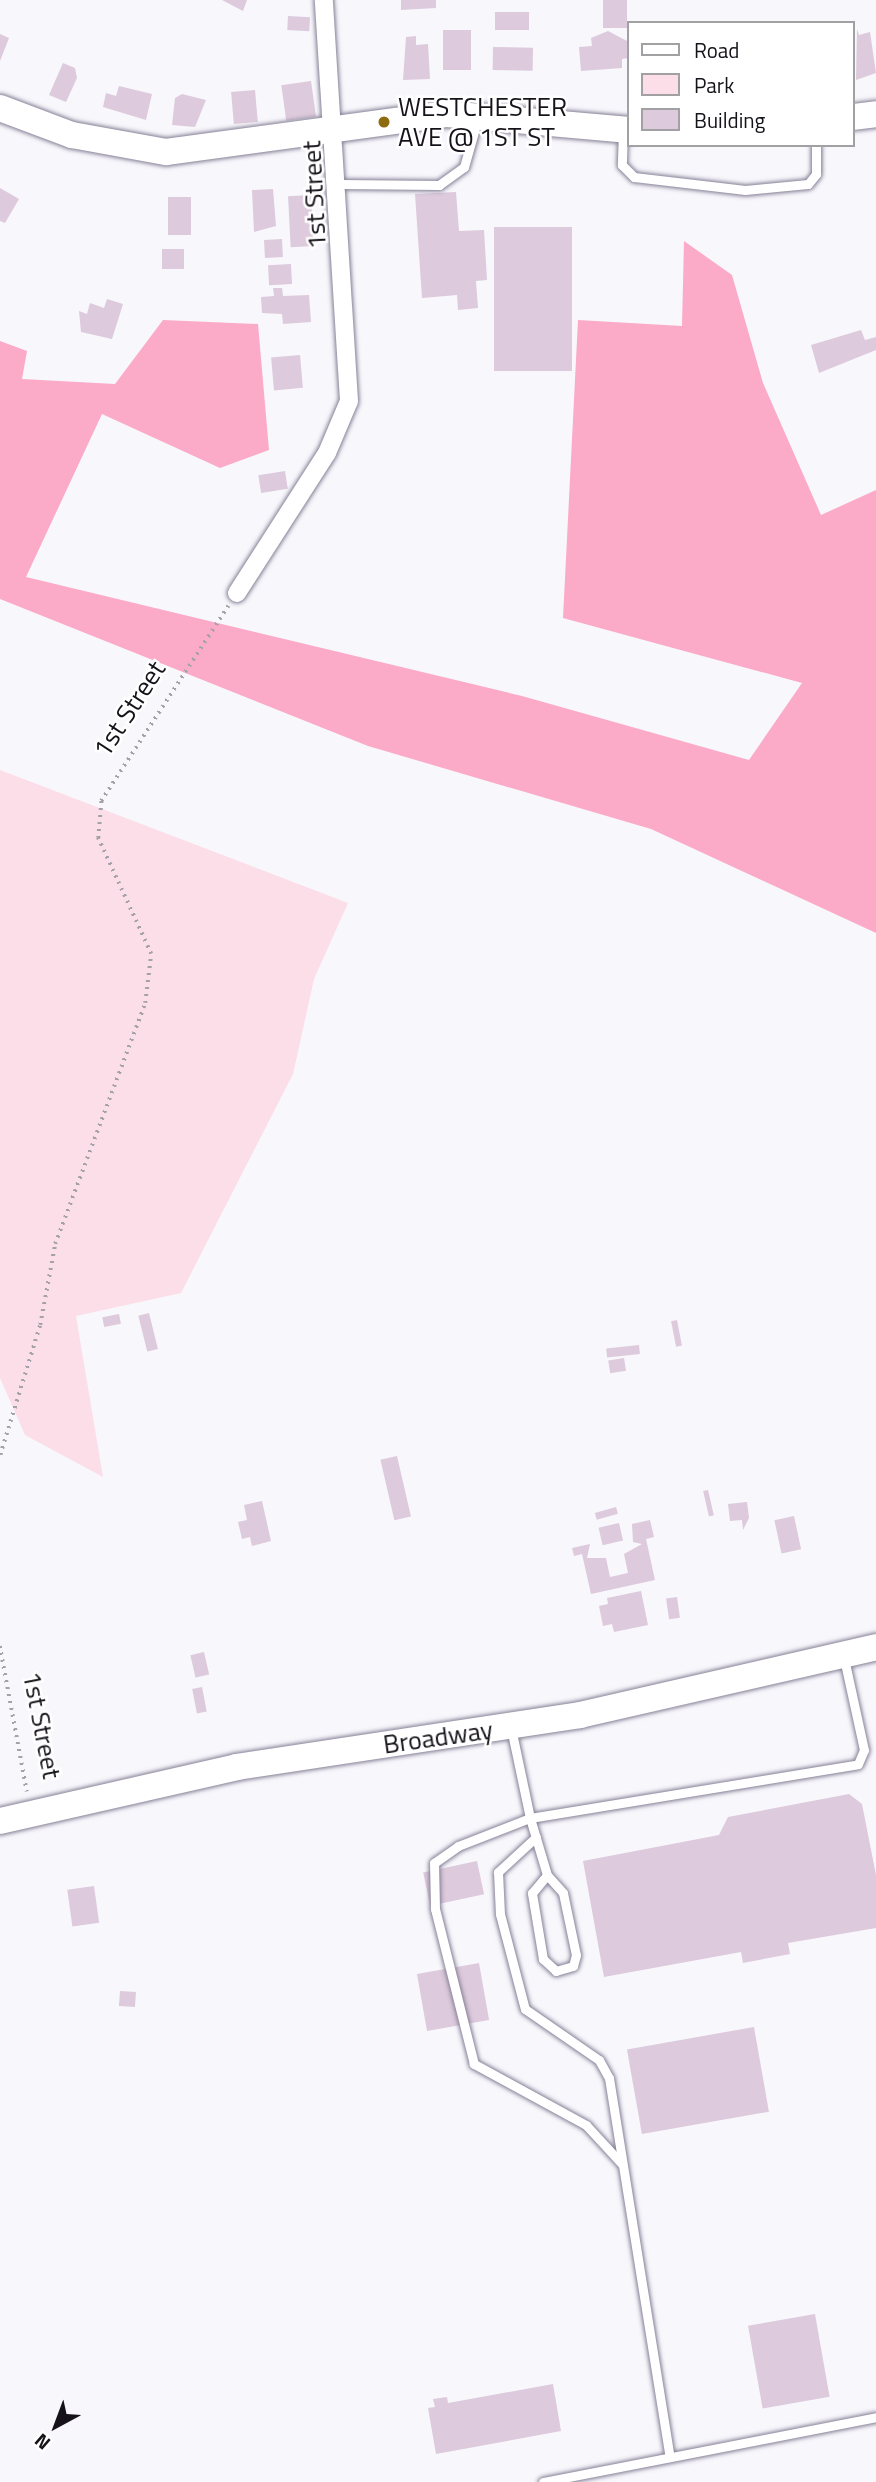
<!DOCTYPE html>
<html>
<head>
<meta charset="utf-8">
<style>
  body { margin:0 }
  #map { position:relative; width:876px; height:2482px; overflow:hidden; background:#f8f7fc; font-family:"Titillium Web",sans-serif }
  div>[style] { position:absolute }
  .green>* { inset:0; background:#fbdee7 }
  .forest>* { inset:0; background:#fbaac7 }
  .building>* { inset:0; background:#ddcadc; transform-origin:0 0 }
  .path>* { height:3.5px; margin-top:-1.75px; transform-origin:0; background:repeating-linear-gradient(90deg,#a4a2a8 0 2px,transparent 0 7px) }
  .roads { filter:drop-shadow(0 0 2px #878197) drop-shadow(0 0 2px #878197) }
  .lane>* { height:9px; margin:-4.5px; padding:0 4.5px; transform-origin:4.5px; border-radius:4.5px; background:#fff }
  .street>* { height:18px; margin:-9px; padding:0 9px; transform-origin:9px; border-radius:9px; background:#fff }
  .secondary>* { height:26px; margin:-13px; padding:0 13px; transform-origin:13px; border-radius:13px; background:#fff }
  .dots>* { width:19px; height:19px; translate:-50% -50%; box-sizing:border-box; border:4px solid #fff; border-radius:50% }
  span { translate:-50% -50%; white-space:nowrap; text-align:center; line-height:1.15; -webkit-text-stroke:5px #fff; paint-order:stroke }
  .poi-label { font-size:26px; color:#15121a }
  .left { translate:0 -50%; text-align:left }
  .street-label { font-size:26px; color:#15121a }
  .legend { position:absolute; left:627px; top:21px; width:228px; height:126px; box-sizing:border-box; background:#fff; border:2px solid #a1a0a3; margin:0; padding:9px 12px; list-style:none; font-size:21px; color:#15121a }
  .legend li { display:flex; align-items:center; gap:14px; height:35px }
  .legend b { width:35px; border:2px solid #a1a0a3 }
  .north { position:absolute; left:21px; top:2391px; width:70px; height:70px; -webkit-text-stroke:5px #fff; paint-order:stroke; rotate:221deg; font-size:19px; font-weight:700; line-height:28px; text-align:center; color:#15121a }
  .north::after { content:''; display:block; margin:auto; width:24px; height:32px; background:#15121a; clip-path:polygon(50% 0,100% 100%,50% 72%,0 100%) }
</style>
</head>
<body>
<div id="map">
  <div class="green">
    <i style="clip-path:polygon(0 770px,348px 903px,314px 979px,293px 1074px,181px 1293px,76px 1316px,103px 1477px,25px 1435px,0 1378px)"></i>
  </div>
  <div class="forest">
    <i style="clip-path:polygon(684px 241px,732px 275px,763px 383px,821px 515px,876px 490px,876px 933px,651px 829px,368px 746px,0 599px,0 341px,27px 351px,22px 379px,115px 384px,163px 320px,258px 324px,269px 450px,220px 468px,102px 414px,26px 577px,522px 696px,749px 760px,802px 683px,563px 618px,578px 320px,682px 326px)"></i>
  </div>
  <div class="building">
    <i style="clip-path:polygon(222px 0,247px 0,243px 11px)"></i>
    <i style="clip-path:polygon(401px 0,436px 0,436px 8px,401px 10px)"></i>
    <i style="left:603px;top:0;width:24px;height:28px"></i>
    <i style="left:495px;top:12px;width:34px;height:18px"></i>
    <i style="left:288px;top:16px;width:22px;height:14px;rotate:3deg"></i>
    <i style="clip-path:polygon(857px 29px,859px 35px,870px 32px,876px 73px,856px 80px)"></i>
    <i style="left:443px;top:30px;width:28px;height:40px"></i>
    <i style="clip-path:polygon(608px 31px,629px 42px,629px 58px,622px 59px,622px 68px,581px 71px,579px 47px,592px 46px,591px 38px)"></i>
    <i style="clip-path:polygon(0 34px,9px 38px,0 61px)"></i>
    <i style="clip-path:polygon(416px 36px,416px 45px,428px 44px,430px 79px,403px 80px,406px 37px)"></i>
    <i style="left:493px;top:47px;width:40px;height:23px;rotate:1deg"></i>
    <i style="clip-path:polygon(63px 63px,75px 68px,77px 78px,66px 102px,49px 95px)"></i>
    <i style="left:311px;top:81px;width:36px;height:30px;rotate:82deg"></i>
    <i style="clip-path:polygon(119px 86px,152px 94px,146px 120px,103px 107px,106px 93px,116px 96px)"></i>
    <i style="left:255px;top:90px;width:32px;height:24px;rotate:85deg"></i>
    <i style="clip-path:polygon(182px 94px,206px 100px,195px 127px,172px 125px,175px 98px)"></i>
    <i style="clip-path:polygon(0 188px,19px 199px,5px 223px,0 221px)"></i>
    <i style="clip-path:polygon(273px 189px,276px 226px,254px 232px,252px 190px)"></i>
    <i style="clip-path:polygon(456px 192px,459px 231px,484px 230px,487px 280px,476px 281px,478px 308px,458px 310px,457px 295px,422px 298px,415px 194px)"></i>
    <i style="left:311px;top:195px;width:51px;height:23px;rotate:87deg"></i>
    <i style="left:168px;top:197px;width:23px;height:38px"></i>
    <i style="left:494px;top:227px;width:78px;height:144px"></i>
    <i style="left:282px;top:239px;width:18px;height:18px;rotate:87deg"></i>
    <i style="left:184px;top:249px;width:20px;height:22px;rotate:90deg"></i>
    <i style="left:291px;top:264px;width:20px;height:23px;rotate:87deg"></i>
    <i style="clip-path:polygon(273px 288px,282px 288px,283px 296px,309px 295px,311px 322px,283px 324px,282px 314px,262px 313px,261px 297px,274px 296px)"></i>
    <i style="clip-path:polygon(107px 299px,123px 304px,112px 339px,81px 332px,79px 311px,87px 314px,90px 303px,104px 308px)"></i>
    <i style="clip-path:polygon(861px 330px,865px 340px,876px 337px,876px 350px,819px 373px,811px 345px)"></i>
    <i style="left:300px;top:355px;width:33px;height:29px;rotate:85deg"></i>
    <i style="left:285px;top:471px;width:18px;height:27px;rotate:81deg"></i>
    <i style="left:149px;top:1313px;width:37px;height:11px;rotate:76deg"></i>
    <i style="left:119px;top:1314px;width:10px;height:17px;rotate:79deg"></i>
    <i style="left:677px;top:1320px;width:26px;height:6px;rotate:79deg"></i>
    <i style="left:639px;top:1345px;width:9px;height:33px;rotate:84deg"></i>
    <i style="left:624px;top:1358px;width:13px;height:16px;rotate:81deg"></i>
    <i style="left:397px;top:1456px;width:62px;height:17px;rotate:77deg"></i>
    <i style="left:708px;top:1490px;width:26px;height:5px;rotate:77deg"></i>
    <i style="clip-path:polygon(262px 1501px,271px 1541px,252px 1546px,250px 1537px,242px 1539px,238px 1522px,247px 1520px,244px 1505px)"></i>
    <i style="clip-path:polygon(747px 1502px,749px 1518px,743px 1530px,742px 1520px,730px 1521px,728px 1504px)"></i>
    <i style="left:616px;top:1507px;width:7px;height:22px;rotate:74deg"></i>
    <i style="left:794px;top:1516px;width:34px;height:20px;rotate:78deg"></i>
    <i style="clip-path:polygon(650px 1520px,654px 1537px,646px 1539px,655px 1580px,591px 1594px,582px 1554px,574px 1556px,572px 1548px,590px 1544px,587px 1558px,606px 1558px,610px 1577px,628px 1573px,624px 1554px,642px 1544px,633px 1542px,632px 1524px)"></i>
    <i style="left:619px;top:1523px;width:18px;height:21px;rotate:77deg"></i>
    <i style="clip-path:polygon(641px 1591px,648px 1625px,614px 1632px,612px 1624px,603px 1626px,599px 1606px,608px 1604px,607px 1598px)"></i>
    <i style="left:677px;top:1597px;width:21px;height:11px;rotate:82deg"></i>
    <i style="left:204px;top:1652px;width:23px;height:14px;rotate:77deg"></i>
    <i style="left:202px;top:1687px;width:25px;height:10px;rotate:79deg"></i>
    <i style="clip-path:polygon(849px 1794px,862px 1804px,876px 1875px,876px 1928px,788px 1943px,790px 1954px,743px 1963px,741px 1952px,604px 1977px,583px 1861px,719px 1835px,728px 1817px)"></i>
    <i style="left:477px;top:1861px;width:34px;height:55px;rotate:78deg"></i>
    <i style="left:94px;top:1886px;width:37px;height:27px;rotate:82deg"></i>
    <i style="left:479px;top:1963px;width:58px;height:63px;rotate:80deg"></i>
    <i style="left:120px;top:1991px;width:16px;height:15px;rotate:4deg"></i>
    <i style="left:754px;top:2027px;width:86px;height:129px;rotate:80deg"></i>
    <i style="left:815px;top:2314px;width:84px;height:68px;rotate:80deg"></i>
    <i style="clip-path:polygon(553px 2384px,561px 2431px,436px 2454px,428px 2408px,435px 2407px,433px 2399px,447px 2397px,448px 2403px)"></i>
  </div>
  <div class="path">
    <i style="left:0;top:1455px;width:136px;rotate:-72.9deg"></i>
    <i style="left:40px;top:1325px;width:82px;rotate:-79.5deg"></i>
    <i style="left:55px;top:1244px;width:257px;rotate:-69.5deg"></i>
    <i style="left:145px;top:1003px;width:49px;rotate:-83deg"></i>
    <i style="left:151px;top:954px;width:128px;rotate:-114.6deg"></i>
    <i style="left:98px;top:838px;width:37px;rotate:-85deg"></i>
    <i style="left:101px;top:801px;width:233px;rotate:-56.9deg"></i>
    <i style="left:0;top:1646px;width:148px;rotate:79.5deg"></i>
  </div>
  <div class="roads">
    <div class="lane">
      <i style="left:623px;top:131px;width:34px;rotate:92deg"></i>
      <i style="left:622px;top:165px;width:17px;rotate:45deg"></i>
      <i style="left:634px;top:177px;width:112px;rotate:6.7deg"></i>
      <i style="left:745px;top:190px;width:63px;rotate:-5.4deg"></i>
      <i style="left:808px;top:184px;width:13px;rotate:-51deg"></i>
      <i style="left:816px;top:174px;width:29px;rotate:-90deg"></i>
      <i style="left:340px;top:184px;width:99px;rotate:0.6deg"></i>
      <i style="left:439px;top:185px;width:31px;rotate:-36deg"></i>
      <i style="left:464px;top:167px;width:48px;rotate:-74.2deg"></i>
      <i style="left:511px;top:1728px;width:92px;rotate:78.1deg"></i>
      <i style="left:530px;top:1818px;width:59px;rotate:73.4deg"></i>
      <i style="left:547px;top:1875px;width:24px;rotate:48deg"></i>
      <i style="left:563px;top:1893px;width:63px;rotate:78.2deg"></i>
      <i style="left:576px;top:1955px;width:11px;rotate:105deg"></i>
      <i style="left:573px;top:1966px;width:18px;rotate:164deg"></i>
      <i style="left:556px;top:1971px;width:18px;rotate:-137deg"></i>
      <i style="left:543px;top:1959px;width:67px;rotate:-99.5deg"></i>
      <i style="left:532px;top:1893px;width:23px;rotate:-50deg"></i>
      <i style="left:536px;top:1837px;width:52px;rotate:137.4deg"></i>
      <i style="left:498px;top:1872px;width:42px;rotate:87.3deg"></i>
      <i style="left:500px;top:1914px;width:98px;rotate:75.3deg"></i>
      <i style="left:525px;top:2009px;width:90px;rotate:34.6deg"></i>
      <i style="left:599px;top:2060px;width:21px;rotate:61deg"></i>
      <i style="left:609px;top:2078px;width:384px;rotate:80.9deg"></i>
      <i style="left:622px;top:2164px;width:53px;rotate:-132.7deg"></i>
      <i style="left:586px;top:2125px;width:128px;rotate:-151.4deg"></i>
      <i style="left:474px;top:2064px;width:160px;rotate:-104.1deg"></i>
      <i style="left:435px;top:1909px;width:46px;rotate:-91.2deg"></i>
      <i style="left:434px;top:1863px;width:29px;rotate:-35deg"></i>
      <i style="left:458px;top:1846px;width:77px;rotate:-21.3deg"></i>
      <i style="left:530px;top:1818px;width:332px;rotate:-9.3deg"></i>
      <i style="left:858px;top:1764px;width:15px;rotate:-67deg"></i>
      <i style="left:864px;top:1750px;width:94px;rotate:-102.3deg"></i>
      <i style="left:543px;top:2482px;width:339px;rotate:-11deg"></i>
    </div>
    <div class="street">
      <i style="left:237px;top:593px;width:166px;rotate:-57.3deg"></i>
      <i style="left:327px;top:453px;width:56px;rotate:-67.1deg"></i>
      <i style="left:349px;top:401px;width:402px;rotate:-93.6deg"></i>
    </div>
    <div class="secondary">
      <i style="left:0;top:108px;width:77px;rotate:20.6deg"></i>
      <i style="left:72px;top:135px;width:96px;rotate:10.3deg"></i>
      <i style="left:166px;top:152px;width:284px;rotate:-7.7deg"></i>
      <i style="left:447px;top:114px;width:183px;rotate:5deg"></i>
      <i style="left:853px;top:117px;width:23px;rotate:-7deg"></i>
      <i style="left:0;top:1821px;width:243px;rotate:-12.8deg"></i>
      <i style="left:237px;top:1767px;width:347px;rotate:-8.6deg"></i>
      <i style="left:580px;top:1715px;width:304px;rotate:-12.9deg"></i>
    </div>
  </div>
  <div class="dots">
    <i style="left:384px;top:122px;background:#8d6b0e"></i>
  </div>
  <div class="poi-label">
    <span class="left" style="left:398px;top:122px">WESTCHESTER<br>AVE @ 1ST ST</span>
  </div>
  <div class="street-label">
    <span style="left:314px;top:195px;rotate:-93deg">1st Street</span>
    <span style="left:129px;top:709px;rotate:-57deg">1st Street</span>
    <span style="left:42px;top:1725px;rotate:79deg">1st Street</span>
    <span style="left:438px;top:1737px;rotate:-8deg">Broadway</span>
  </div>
  <ul class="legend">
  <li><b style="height:9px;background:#fff"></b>Road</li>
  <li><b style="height:19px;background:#fbdee7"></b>Park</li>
  <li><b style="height:19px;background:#ddcadc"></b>Building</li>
  </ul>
  <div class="north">N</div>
</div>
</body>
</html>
